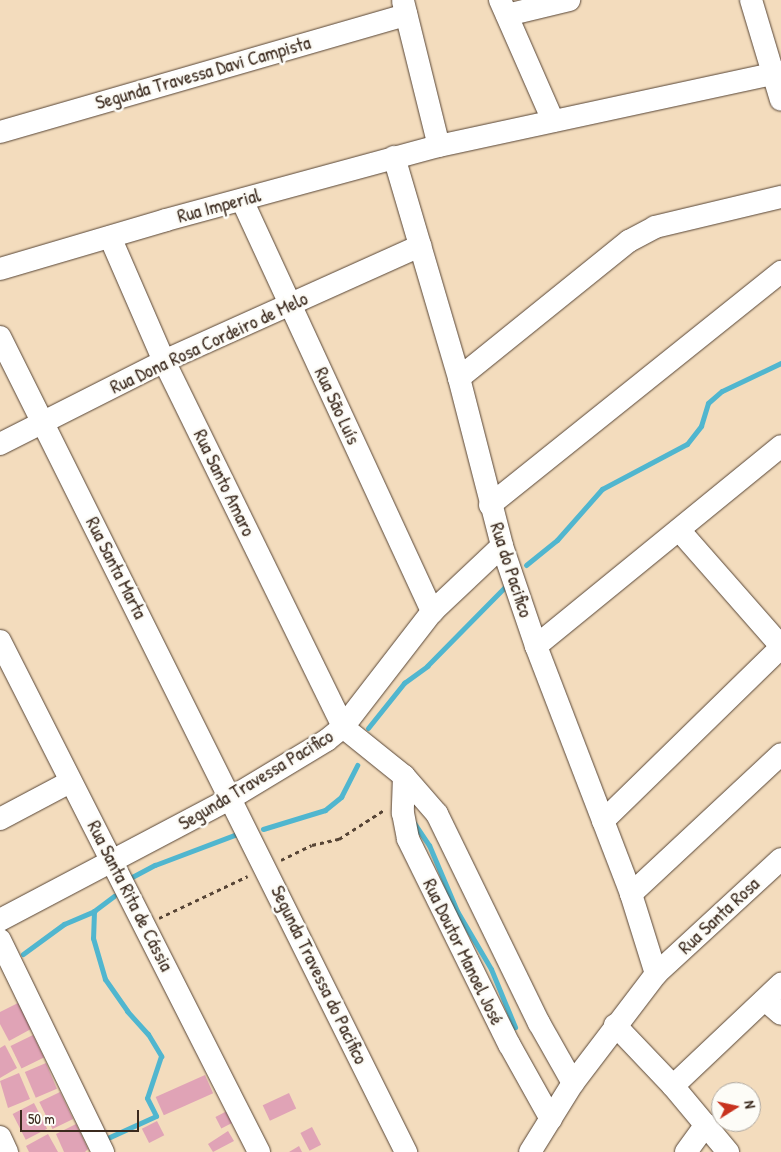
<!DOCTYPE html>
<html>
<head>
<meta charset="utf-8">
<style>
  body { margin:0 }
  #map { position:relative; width:781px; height:1152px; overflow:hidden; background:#f3dcbd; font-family:"Patrick Hand",sans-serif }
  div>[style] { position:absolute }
  .stream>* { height:5px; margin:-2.5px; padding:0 2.5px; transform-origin:2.5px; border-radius:2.5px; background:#50b6cf }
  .building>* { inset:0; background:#e0a3b6; transform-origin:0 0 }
  .path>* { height:3px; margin-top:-1.5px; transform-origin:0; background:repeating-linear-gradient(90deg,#574536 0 4px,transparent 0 8px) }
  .roads { filter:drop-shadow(0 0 1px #574536) drop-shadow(0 0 1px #574536) }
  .minor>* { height:22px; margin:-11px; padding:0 11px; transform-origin:11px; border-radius:11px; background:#fff }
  span { translate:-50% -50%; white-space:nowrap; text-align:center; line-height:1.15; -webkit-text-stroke:5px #fdfcf7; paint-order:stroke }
  .street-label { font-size:19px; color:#3b2a1e }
  .north { position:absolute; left:711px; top:1082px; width:50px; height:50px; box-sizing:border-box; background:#fdfcf7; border:1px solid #afa8a0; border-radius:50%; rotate:80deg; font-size:14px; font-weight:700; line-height:20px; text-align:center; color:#3b2a1e }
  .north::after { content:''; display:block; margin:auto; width:18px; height:22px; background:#c8321e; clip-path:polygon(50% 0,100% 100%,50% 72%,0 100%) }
  .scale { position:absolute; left:20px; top:1110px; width:119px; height:22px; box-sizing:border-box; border:2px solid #3b2a1e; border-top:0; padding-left:6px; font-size:15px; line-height:18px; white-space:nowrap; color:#3b2a1e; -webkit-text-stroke:4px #fdfcf7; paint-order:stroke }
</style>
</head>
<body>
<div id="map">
  <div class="stream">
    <i style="left:526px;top:565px;width:40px;rotate:-39deg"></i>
    <i style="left:557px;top:540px;width:68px;rotate:-48.6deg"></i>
    <i style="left:602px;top:489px;width:96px;rotate:-27.9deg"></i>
    <i style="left:687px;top:444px;width:23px;rotate:-52deg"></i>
    <i style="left:701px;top:426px;width:24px;rotate:-73deg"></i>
    <i style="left:708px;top:403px;width:18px;rotate:-41deg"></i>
    <i style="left:722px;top:391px;width:65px;rotate:-25.4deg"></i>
    <i style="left:368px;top:728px;width:58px;rotate:-51.3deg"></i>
    <i style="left:404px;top:683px;width:29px;rotate:-36deg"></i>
    <i style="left:427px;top:666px;width:114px;rotate:-45.4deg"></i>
    <i style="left:414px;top:823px;width:27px;rotate:56deg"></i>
    <i style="left:429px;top:845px;width:72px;rotate:67deg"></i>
    <i style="left:457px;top:911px;width:67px;rotate:59.6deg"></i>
    <i style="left:491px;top:969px;width:63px;rotate:67.5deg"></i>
    <i style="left:263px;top:829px;width:65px;rotate:-17deg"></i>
    <i style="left:325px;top:810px;width:21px;rotate:-39deg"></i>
    <i style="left:341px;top:797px;width:36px;rotate:-63deg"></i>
    <i style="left:132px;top:877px;width:26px;rotate:-28deg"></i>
    <i style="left:155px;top:865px;width:88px;rotate:-20.7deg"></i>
    <i style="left:94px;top:911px;width:27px;rotate:92deg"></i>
    <i style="left:93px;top:938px;width:43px;rotate:73.7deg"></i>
    <i style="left:105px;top:979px;width:39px;rotate:55deg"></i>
    <i style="left:127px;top:1011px;width:31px;rotate:48deg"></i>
    <i style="left:148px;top:1034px;width:26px;rotate:59deg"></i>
    <i style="left:161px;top:1056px;width:44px;rotate:108.4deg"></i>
    <i style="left:147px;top:1098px;width:20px;rotate:63deg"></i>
    <i style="left:156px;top:1116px;width:51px;rotate:155.5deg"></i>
    <i style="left:23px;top:954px;width:51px;rotate:-36.2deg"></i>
    <i style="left:64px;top:924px;width:33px;rotate:-23deg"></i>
    <i style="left:94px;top:911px;width:25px;rotate:-37deg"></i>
  </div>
  <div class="building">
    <i style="clip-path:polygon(18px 1003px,31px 1029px,9px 1041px,0 1024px,0 1012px)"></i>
    <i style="left:33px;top:1035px;width:25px;height:25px;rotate:64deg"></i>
    <i style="clip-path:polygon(5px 1045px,17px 1068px,0 1078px,0 1048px)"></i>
    <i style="left:46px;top:1063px;width:28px;height:23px;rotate:67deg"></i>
    <i style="clip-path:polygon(19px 1073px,30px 1099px,8px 1108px,0 1081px)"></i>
    <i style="left:205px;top:1075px;width:20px;height:54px;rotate:66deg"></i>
    <i style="left:60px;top:1092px;width:30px;height:23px;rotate:64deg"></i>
    <i style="left:289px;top:1093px;width:17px;height:29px;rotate:65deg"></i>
    <i style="left:34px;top:1103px;width:29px;height:24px;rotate:63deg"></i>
    <i style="left:227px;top:1111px;width:13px;height:13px;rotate:63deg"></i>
    <i style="left:157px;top:1121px;width:16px;height:17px;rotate:63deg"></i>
    <i style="clip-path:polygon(76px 1124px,88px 1149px,85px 1152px,64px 1152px,56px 1134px)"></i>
    <i style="left:312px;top:1127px;width:20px;height:13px;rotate:63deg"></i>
    <i style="clip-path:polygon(228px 1131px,234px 1141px,213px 1152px,208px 1144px)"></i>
    <i style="clip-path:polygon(48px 1134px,58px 1152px,29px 1152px,26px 1146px)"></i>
    <i style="clip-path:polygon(299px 1146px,302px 1152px,289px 1152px)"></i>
  </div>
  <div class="path">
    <i style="left:281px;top:860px;width:34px;rotate:-26deg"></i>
    <i style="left:312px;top:845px;width:28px;rotate:-13deg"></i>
    <i style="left:339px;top:839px;width:54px;rotate:-32.8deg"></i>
    <i style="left:159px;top:918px;width:98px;rotate:-25.3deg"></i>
  </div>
  <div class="roads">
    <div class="minor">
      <i style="left:500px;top:0;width:132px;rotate:66.3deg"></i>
      <i style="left:751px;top:0;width:104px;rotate:73.3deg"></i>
      <i style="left:403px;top:1px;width:149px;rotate:76.1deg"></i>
      <i style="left:507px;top:15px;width:64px;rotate:-13.6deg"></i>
      <i style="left:0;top:132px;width:423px;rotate:-16.1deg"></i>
      <i style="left:394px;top:157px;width:230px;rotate:73.6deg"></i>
      <i style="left:459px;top:378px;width:173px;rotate:75.6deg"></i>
      <i style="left:502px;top:546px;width:106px;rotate:71.2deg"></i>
      <i style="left:536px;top:646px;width:266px;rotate:69deg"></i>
      <i style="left:631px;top:894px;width:84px;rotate:72.6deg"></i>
      <i style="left:242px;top:200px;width:454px;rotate:65.2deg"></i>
      <i style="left:110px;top:237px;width:135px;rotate:66.5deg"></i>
      <i style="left:164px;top:361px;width:407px;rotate:63.9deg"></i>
      <i style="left:343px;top:727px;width:78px;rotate:38.8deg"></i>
      <i style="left:404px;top:776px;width:50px;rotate:49deg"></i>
      <i style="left:437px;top:814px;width:233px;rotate:64deg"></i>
      <i style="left:539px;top:1023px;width:69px;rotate:60.5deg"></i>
      <i style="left:0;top:269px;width:173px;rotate:-16.4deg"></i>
      <i style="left:166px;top:220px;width:283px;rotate:-15.2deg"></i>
      <i style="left:439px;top:146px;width:350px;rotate:-12.2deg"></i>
      <i style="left:0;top:337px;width:911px;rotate:63.52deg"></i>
      <i style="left:459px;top:378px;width:218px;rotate:-38.9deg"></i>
      <i style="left:629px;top:241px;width:30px;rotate:-28deg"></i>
      <i style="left:655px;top:227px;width:130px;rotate:-13.4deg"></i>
      <i style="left:0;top:444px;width:184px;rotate:-26.8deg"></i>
      <i style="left:164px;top:361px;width:281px;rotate:-24.2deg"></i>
      <i style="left:490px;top:505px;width:373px;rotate:-38.7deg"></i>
      <i style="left:679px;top:530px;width:154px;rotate:48.7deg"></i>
      <i style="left:0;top:641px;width:573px;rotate:63.12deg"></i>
      <i style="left:536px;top:646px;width:316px;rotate:-39.2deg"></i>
      <i style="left:404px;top:776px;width:37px;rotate:92deg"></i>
      <i style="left:403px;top:813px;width:26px;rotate:79deg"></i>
      <i style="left:408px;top:839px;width:229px;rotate:63.8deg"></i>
      <i style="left:509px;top:1044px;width:86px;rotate:60.8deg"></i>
      <i style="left:0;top:819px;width:79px;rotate:-27.9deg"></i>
      <i style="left:603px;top:821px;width:249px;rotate:-44.3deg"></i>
      <i style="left:631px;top:894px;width:205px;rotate:-43deg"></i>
      <i style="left:0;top:920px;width:261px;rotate:-27.8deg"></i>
      <i style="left:231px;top:798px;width:112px;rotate:-31.1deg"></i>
      <i style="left:327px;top:740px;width:21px;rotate:-39deg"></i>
      <i style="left:343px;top:727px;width:145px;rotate:-52.3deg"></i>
      <i style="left:432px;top:612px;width:96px;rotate:-43.3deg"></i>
      <i style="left:0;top:940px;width:236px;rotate:64.1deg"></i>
      <i style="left:765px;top:1000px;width:21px;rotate:41deg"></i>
      <i style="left:615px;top:1025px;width:84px;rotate:46.4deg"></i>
      <i style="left:673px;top:1086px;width:86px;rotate:50.2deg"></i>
      <i style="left:673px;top:1086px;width:149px;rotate:-43.4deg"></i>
      <i style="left:0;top:1137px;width:17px;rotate:65deg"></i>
      <i style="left:530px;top:1152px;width:81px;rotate:-58.1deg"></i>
      <i style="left:573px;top:1083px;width:137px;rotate:-52.7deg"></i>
      <i style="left:656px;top:974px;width:170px;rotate:-42.6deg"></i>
      <i style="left:686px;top:1152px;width:34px;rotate:-54deg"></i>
    </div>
  </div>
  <div class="street-label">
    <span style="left:203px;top:73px;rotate:-16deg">Segunda Travessa Davi Campista</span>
    <span style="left:219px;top:206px;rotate:-15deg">Rua Imperial</span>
    <span style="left:209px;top:343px;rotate:-25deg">Rua Dona Rosa Cordeiro de Melo</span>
    <span style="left:337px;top:406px;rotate:65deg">Rua São Luís</span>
    <span style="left:224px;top:483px;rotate:64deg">Rua Santo Amaro</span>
    <span style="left:116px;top:568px;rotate:63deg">Rua Santa Marta</span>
    <span style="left:511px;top:570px;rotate:72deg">Rua do Pacifico</span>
    <span style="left:256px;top:780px;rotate:-31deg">Segunda Travessa Pacifico</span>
    <span style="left:130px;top:896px;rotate:63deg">Rua Santa Rita de Cássia</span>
    <span style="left:719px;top:916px;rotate:-43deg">Rua Santa Rosa</span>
    <span style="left:463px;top:952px;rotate:64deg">Rua Doutor Manoel José</span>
    <span style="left:319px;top:975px;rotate:64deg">Segunda Travessa do Pacifico</span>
  </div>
  <div class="north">N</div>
  <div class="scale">50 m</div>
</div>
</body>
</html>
